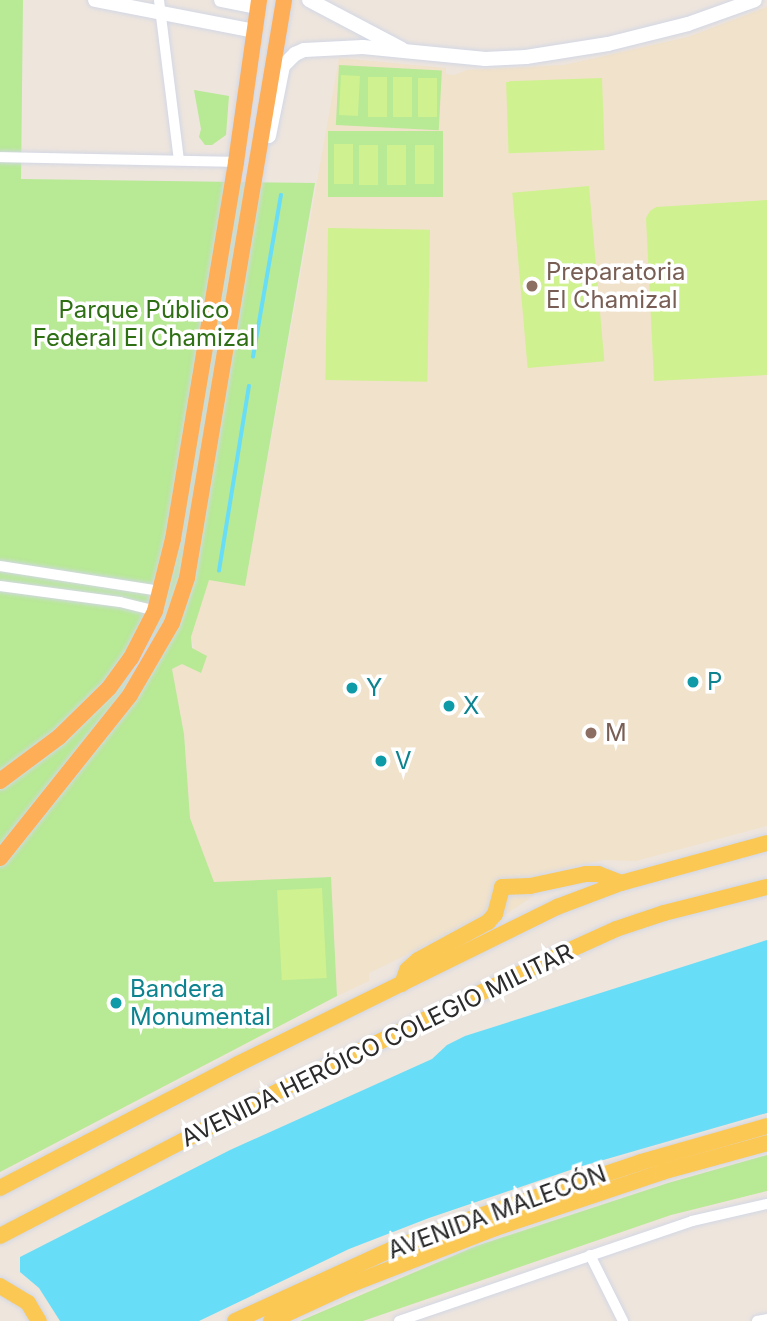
<!DOCTYPE html>
<html>
<head>
<meta charset="utf-8">
<style>
  body { margin:0 }
  #map { position:relative; width:767px; height:1321px; overflow:hidden; background:#eee5dd; font-family:Inter,sans-serif }
  div>[style] { position:absolute }
  .education>* { inset:0; background:#f1e2cb }
  .green>* { inset:0; background:#b8e995; transform-origin:0 0 }
  .pitch>* { inset:0; background:#cff190; transform-origin:0 0 }
  .water>* { inset:0; background:#68ddf8 }
  .stream>* { height:3.5px; margin:-1.75px; padding:0 1.75px; transform-origin:1.75px; border-radius:1.75px; background:#68ddf8 }
  .roads { filter:drop-shadow(0 0 2px #d2d7e5) drop-shadow(0 0 2px #d2d7e5) }
  .minor>* { height:10px; margin:-5px; padding:0 5px; transform-origin:5px; border-radius:5px; background:#fff }
  .secondary>* { height:14px; margin:-7px; padding:0 7px; transform-origin:7px; border-radius:7px; background:#fff }
  .primary>* { height:16px; margin:-8px; padding:0 8px; transform-origin:8px; border-radius:8px; background:#fcc854 }
  .trunk>* { height:16px; margin:-8px; padding:0 8px; transform-origin:8px; border-radius:8px; background:#feae56 }
  .dots>* { width:19px; height:19px; translate:-50% -50%; box-sizing:border-box; border:4px solid #fff; border-radius:50% }
  span { translate:-50% -50%; white-space:nowrap; text-align:center; line-height:1.15; -webkit-text-stroke:7px #fff; paint-order:stroke }
  .education-label { font-size:24px; color:#785e54 }
  .left { translate:0 -50%; text-align:left }
  .park-label { font-size:24px; color:#2e6f14 }
  .culture-label { font-size:24px; color:#0d838f }
  .street-label { font-size:24px; color:#2b2b2b }
</style>
</head>
<body>
<div id="map">
  <div class="education">
    <i style="clip-path:polygon(767px 7px,767px 826px,636px 861px,603px 860px,540px 874px,542px 890px,496px 921px,485px 917px,369px 973px,369px 981px,337px 996px,331px 877px,214px 883px,190px 818px,184px 734px,172px 669px,182px 664px,201px 673px,191px 637px,209px 579px,245px 586px,339px 58px,446px 68px,446px 74px,454px 75px,467px 70px,564px 65px,688px 37px)"></i>
  </div>
  <div class="green">
    <i style="clip-path:polygon(0 0,23px 0,21px 179px,315px 183px,245px 586px,209px 580px,191px 637px,192px 648px,207px 656px,201px 673px,182px 664px,172px 669px,184px 734px,190px 818px,214px 882px,331px 877px,337px 996px,0 1172px)"></i>
    <i style="left:339px;top:65px;width:103px;height:60px;rotate:3deg"></i>
    <i style="clip-path:polygon(194px 90px,229px 96px,226px 135px,212px 145px,205px 145px,199px 137px,201px 129px)"></i>
    <i style="left:328px;top:131px;width:115px;height:66px"></i>
    <i style="clip-path:polygon(767px 1155px,767px 1191px,671px 1215px,363px 1321px,300px 1321px,476px 1246px,668px 1183px)"></i>
  </div>
  <div class="pitch">
    <i style="left:341px;top:75px;width:19px;height:40px;rotate:3deg"></i>
    <i style="left:368px;top:77px;width:19px;height:40px"></i>
    <i style="left:393px;top:77px;width:19px;height:40px"></i>
    <i style="left:418px;top:78px;width:19px;height:39px"></i>
    <i style="left:602px;top:78px;width:72px;height:96px;rotate:88deg"></i>
    <i style="left:334px;top:144px;width:19px;height:40px"></i>
    <i style="left:359px;top:145px;width:19px;height:40px"></i>
    <i style="left:387px;top:145px;width:19px;height:40px"></i>
    <i style="left:415px;top:145px;width:19px;height:39px"></i>
    <i style="left:589px;top:186px;width:176px;height:77px;rotate:85deg"></i>
    <i style="clip-path:polygon(767px 200px,767px 375px,654px 381px,646px 218px,650px 211px,656px 207px)"></i>
    <i style="left:328px;top:228px;width:102px;height:152px;rotate:1deg"></i>
    <i style="left:322px;top:888px;width:90px;height:45px;rotate:87deg"></i>
  </div>
  <div class="water">
    <i style="clip-path:polygon(767px 940px,767px 1113px,579px 1167px,429px 1218px,349px 1249px,199px 1321px,60px 1321px,39px 1288px,20px 1272px,20px 1257px,230px 1150px,432px 1059px,447px 1045px,465px 1036px)"></i>
  </div>
  <div class="stream">
    <i style="left:253px;top:357px;width:164px;rotate:-80.2deg"></i>
    <i style="left:219px;top:571px;width:187px;rotate:-80.8deg"></i>
  </div>
  <div class="roads">
    <div class="minor">
      <i style="left:159px;top:0;width:161px;rotate:82.9deg"></i>
      <i style="left:0;top:157px;width:236px;rotate:1.2deg"></i>
      <i style="left:0;top:566px;width:162px;rotate:8.9deg"></i>
      <i style="left:0;top:586px;width:121px;rotate:7.6deg"></i>
      <i style="left:120px;top:602px;width:36px;rotate:14deg"></i>
      <i style="left:590px;top:1255px;width:74px;rotate:63.4deg"></i>
      <i style="left:399px;top:1321px;width:310px;rotate:-18.8deg"></i>
      <i style="left:692px;top:1221px;width:77px;rotate:-12.8deg"></i>
      <i style="left:757px;top:1321px;width:10px;rotate:-11deg"></i>
    </div>
    <div class="secondary">
      <i style="left:95px;top:0;width:162px;rotate:11deg"></i>
      <i style="left:221px;top:0;width:37px;rotate:11deg"></i>
      <i style="left:309px;top:0;width:105px;rotate:27.8deg"></i>
      <i style="left:269px;top:136px;width:71px;rotate:-78.7deg"></i>
      <i style="left:283px;top:66px;width:17px;rotate:-45deg"></i>
      <i style="left:295px;top:54px;width:10px;rotate:-24deg"></i>
      <i style="left:304px;top:50px;width:59px;rotate:-2.9deg"></i>
      <i style="left:363px;top:47px;width:123px;rotate:5.6deg"></i>
      <i style="left:485px;top:59px;width:41px;rotate:-2.8deg"></i>
      <i style="left:526px;top:57px;width:83px;rotate:-9deg"></i>
      <i style="left:608px;top:44px;width:82px;rotate:-14deg"></i>
      <i style="left:688px;top:24px;width:71px;rotate:-19.7deg"></i>
    </div>
    <div class="primary">
      <i style="left:402px;top:984px;width:15px;rotate:-70deg"></i>
      <i style="left:407px;top:970px;width:15px;rotate:-42deg"></i>
      <i style="left:418px;top:960px;width:80px;rotate:-28.5deg"></i>
      <i style="left:488px;top:922px;width:11px;rotate:-49deg"></i>
      <i style="left:495px;top:914px;width:28px;rotate:-75deg"></i>
      <i style="left:502px;top:887px;width:28px;rotate:-2deg"></i>
      <i style="left:530px;top:886px;width:57px;rotate:-12.1deg"></i>
      <i style="left:586px;top:874px;width:12px"></i>
      <i style="left:598px;top:874px;width:25px;rotate:21deg"></i>
      <i style="left:0;top:1188px;width:266px;rotate:-27.5deg"></i>
      <i style="left:236px;top:1065px;width:358px;rotate:-26.2deg"></i>
      <i style="left:557px;top:907px;width:68px;rotate:-20.6deg"></i>
      <i style="left:621px;top:883px;width:151px;rotate:-15.3deg"></i>
      <i style="left:0;top:1236px;width:331px;rotate:-27.5deg"></i>
      <i style="left:294px;top:1083px;width:297px;rotate:-25.8deg"></i>
      <i style="left:561px;top:954px;width:60px;rotate:-24.4deg"></i>
      <i style="left:616px;top:929px;width:51px;rotate:-18.4deg"></i>
      <i style="left:664px;top:913px;width:106px;rotate:-14.2deg"></i>
      <i style="left:0;top:1286px;width:33px;rotate:31deg"></i>
      <i style="left:28px;top:1303px;width:21px;rotate:59deg"></i>
      <i style="left:235px;top:1321px;width:173px;rotate:-24.6deg"></i>
      <i style="left:392px;top:1249px;width:90px;rotate:-20.9deg"></i>
      <i style="left:476px;top:1217px;width:174px;rotate:-18.4deg"></i>
      <i style="left:641px;top:1162px;width:131px;rotate:-15.9deg"></i>
      <i style="left:271px;top:1321px;width:86px;rotate:-24.8deg"></i>
      <i style="left:349px;top:1285px;width:157px;rotate:-21.3deg"></i>
      <i style="left:495px;top:1228px;width:176px;rotate:-18.5deg"></i>
      <i style="left:662px;top:1172px;width:109px;rotate:-15.4deg"></i>
    </div>
    <div class="trunk">
      <i style="left:0;top:781px;width:74px;rotate:-36.7deg"></i>
      <i style="left:59px;top:737px;width:70px;rotate:-44.4deg"></i>
      <i style="left:109px;top:688px;width:37px;rotate:-54deg"></i>
      <i style="left:131px;top:658px;width:53px;rotate:-62.9deg"></i>
      <i style="left:155px;top:611px;width:74px;rotate:-76deg"></i>
      <i style="left:173px;top:539px;width:382px;rotate:-80.5deg"></i>
      <i style="left:236px;top:162px;width:164px;rotate:-81.9deg"></i>
      <i style="left:0;top:858px;width:208px;rotate:-51.4deg"></i>
      <i style="left:130px;top:695px;width:83px;rotate:-59.7deg"></i>
      <i style="left:172px;top:623px;width:47px;rotate:-71.6deg"></i>
      <i style="left:187px;top:578px;width:586px;rotate:-80.47deg"></i>
    </div>
  </div>
  <div class="dots">
    <i style="left:532px;top:286px;background:#8d6e63"></i>
    <i style="left:693px;top:682px;background:#0f9aa8"></i>
    <i style="left:352px;top:688px;background:#0f9aa8"></i>
    <i style="left:449px;top:706px;background:#0f9aa8"></i>
    <i style="left:591px;top:733px;background:#8d6e63"></i>
    <i style="left:381px;top:761px;background:#0f9aa8"></i>
    <i style="left:116px;top:1003px;background:#0f9aa8"></i>
  </div>
  <div class="education-label">
    <span class="left" style="left:546px;top:286px">Preparatoria<br>El Chamizal</span>
    <span class="left" style="left:605px;top:733px">M</span>
  </div>
  <div class="park-label">
    <span style="left:144px;top:324px">Parque Público<br>Federal El Chamizal</span>
  </div>
  <div class="culture-label">
    <span class="left" style="left:707px;top:682px">P</span>
    <span class="left" style="left:366px;top:688px">Y</span>
    <span class="left" style="left:463px;top:706px">X</span>
    <span class="left" style="left:395px;top:761px">V</span>
    <span class="left" style="left:130px;top:1003px">Bandera<br>Monumental</span>
  </div>
  <div class="street-label">
    <span style="left:377px;top:1045px;rotate:-26deg">AVENIDA HERÓICO COLEGIO MILITAR</span>
    <span style="left:497px;top:1212px;rotate:-20deg">AVENIDA MALECÓN</span>
  </div>
</div>
</body>
</html>
